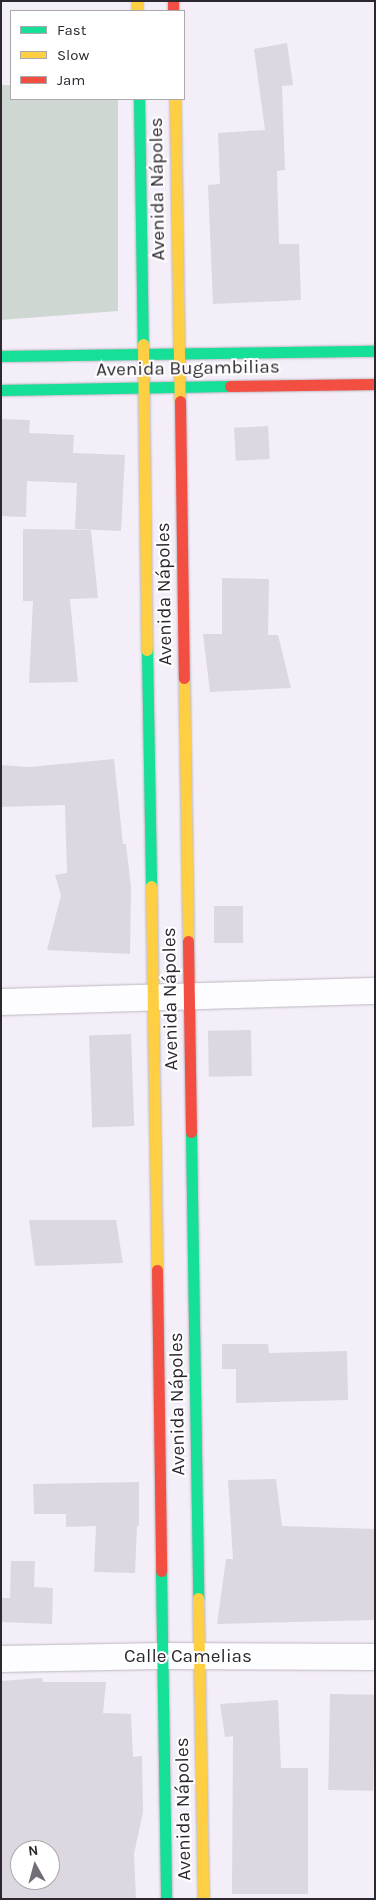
<!DOCTYPE html>
<html>
<head>
<meta charset="utf-8">
<style>
  body { margin:0 }
  #map { position:relative; width:376px; height:1900px; overflow:hidden; background:#f4eef9; font-family:Karla,sans-serif }
  div>[style] { position:absolute }
  .green>* { inset:0; background:#cfd7d3 }
  .building>* { inset:0; background:#dcd7e0; transform-origin:0 0 }
  .roads { filter:drop-shadow(0 0 1px #bcb7c0) drop-shadow(0 0 1px #bcb7c0) }
  .street>* { height:26px; margin:-13px; padding:0 13px; transform-origin:13px; border-radius:13px; background:#fdfcfe }
  .fast>* { height:11px; margin:-5.5px; padding:0 5.5px; transform-origin:5.5px; border-radius:5.5px; background:#16e098 }
  .slow>* { height:11px; margin:-5.5px; padding:0 5.5px; transform-origin:5.5px; border-radius:5.5px; background:#ffcf43 }
  .jam>* { height:11px; margin:-5.5px; padding:0 5.5px; transform-origin:5.5px; border-radius:5.5px; background:#f24e42 }
  span { translate:-50% -50%; white-space:nowrap; text-align:center; line-height:1.15; -webkit-text-stroke:4px #fff; paint-order:stroke }
  .street-label { font-size:19px; color:#2c2730 }
  .frame { position:absolute; inset:0; border:2px solid #2c2730; pointer-events:none }
  .legend { position:absolute; left:10px; top:10px; width:175px; height:90px; box-sizing:border-box; background:#fff; border:1px solid #aba9ac; margin:0; padding:6px 9px; list-style:none; font-size:15px; color:#2c2730 }
  .legend li { display:flex; align-items:center; gap:10px; height:25px }
  .legend b { width:25px; border:1px solid #aba9ac }
  .north { position:absolute; left:10px; top:1840px; width:50px; height:50px; box-sizing:border-box; background:#fff; border:1px solid #aba9ac; border-radius:50%; rotate:353deg; font-size:14px; font-weight:700; line-height:20px; text-align:center; color:#2c2730 }
  .north::after { content:''; display:block; margin:auto; width:18px; height:22px; background:#726d76; clip-path:polygon(50% 0,100% 100%,50% 72%,0 100%) }
</style>
</head>
<body>
<div id="map">
  <div class="green">
    <i style="clip-path:polygon(1px 85px,11px 85px,11px 99px,118px 99px,118px 311px,1px 320px)"></i>
  </div>
  <div class="building">
    <i style="clip-path:polygon(287px 43px,293px 85px,282px 86px,285px 170px,277px 171px,279px 244px,299px 244px,301px 300px,213px 304px,208px 185px,220px 184px,218px 133px,265px 130px,254px 49px)"></i>
    <i style="clip-path:polygon(1px 419px,30px 420px,29px 433px,74px 435px,73px 453px,125px 455px,121px 531px,75px 529px,77px 483px,27px 481px,26px 517px,1px 516px)"></i>
    <i style="left:268px;top:426px;width:33px;height:34px;rotate:87deg"></i>
    <i style="clip-path:polygon(23px 529px,91px 530px,98px 598px,70px 599px,78px 682px,29px 683px,33px 601px,23px 601px)"></i>
    <i style="clip-path:polygon(222px 578px,269px 579px,268px 635px,278px 635px,291px 688px,210px 692px,203px 634px,222px 634px)"></i>
    <i style="clip-path:polygon(114px 759px,123px 844px,126px 844px,131px 887px,130px 954px,47px 950px,61px 895px,55px 875px,67px 873px,65px 805px,1px 807px,1px 765px,29px 767px)"></i>
    <i style="left:214px;top:906px;width:29px;height:37px"></i>
    <i style="left:251px;top:1030px;width:46px;height:43px;rotate:89deg"></i>
    <i style="left:131px;top:1034px;width:92px;height:42px;rotate:88deg"></i>
    <i style="clip-path:polygon(29px 1220px,116px 1220px,123px 1263px,35px 1266px)"></i>
    <i style="clip-path:polygon(222px 1344px,268px 1344px,269px 1353px,347px 1351px,348px 1400px,236px 1403px,236px 1369px,222px 1369px)"></i>
    <i style="clip-path:polygon(276px 1479px,282px 1526px,375px 1529px,375px 1620px,217px 1624px,226px 1559px,233px 1559px,228px 1480px)"></i>
    <i style="clip-path:polygon(139px 1482px,139px 1526px,137px 1526px,135px 1573px,94px 1572px,96px 1526px,66px 1527px,66px 1514px,34px 1514px,33px 1484px)"></i>
    <i style="clip-path:polygon(11px 1561px,35px 1561px,34px 1587px,53px 1588px,52px 1624px,1px 1622px,1px 1598px,10px 1598px)"></i>
    <i style="clip-path:polygon(evenodd,42px 1678px,43px 1682px,106px 1682px,103px 1713px,131px 1714px,133px 1757px,142px 1756px,143px 1812px,134px 1854px,136px 1899px,1px 1899px,1px 1681px,42px 1678px,20px 1850px,50px 1850px,50px 1880px,20px 1880px,20px 1850px)"></i>
    <i style="left:330px;top:1694px;width:45px;height:96px;rotate:1deg"></i>
    <i style="clip-path:polygon(278px 1700px,281px 1768px,308px 1768px,308px 1894px,232px 1894px,233px 1736px,225px 1737px,220px 1704px)"></i>
  </div>
  <div class="roads">
    <div class="street">
      <i style="left:1px;top:1002px;width:374px;rotate:-1.7deg"></i>
      <i style="left:1px;top:1659px;width:161px;rotate:-1.1deg"></i>
      <i style="left:162px;top:1656px;width:213px;rotate:0.3deg"></i>
    </div>
    <div class="fast">
      <i style="left:139px;top:99px;width:245px;rotate:89.1deg"></i>
      <i style="left:1px;top:356px;width:374px;rotate:-0.8deg"></i>
      <i style="left:1px;top:390px;width:229px;rotate:-1deg"></i>
      <i style="left:147px;top:650px;width:236px;rotate:89deg"></i>
      <i style="left:191px;top:1132px;width:466px;rotate:89.1deg"></i>
      <i style="left:161px;top:1571px;width:328px;rotate:89.1deg"></i>
    </div>
    <div class="slow">
      <i style="left:137px;top:1px;width:10px;rotate:90deg"></i>
      <i style="left:175px;top:99px;width:302px;rotate:89.1deg"></i>
      <i style="left:143px;top:344px;width:306px;rotate:89.3deg"></i>
      <i style="left:184px;top:678px;width:263px;rotate:89.1deg"></i>
      <i style="left:151px;top:886px;width:384px;rotate:89.1deg"></i>
      <i style="left:198px;top:1598px;width:301px;rotate:89deg"></i>
    </div>
    <div class="jam">
      <i style="left:173px;top:1px;width:10px;rotate:90deg"></i>
      <i style="left:230px;top:386px;width:145px;rotate:-0.8deg"></i>
      <i style="left:180px;top:401px;width:277px;rotate:89.2deg"></i>
      <i style="left:188px;top:941px;width:191px;rotate:89.1deg"></i>
      <i style="left:157px;top:1270px;width:301px;rotate:89.2deg"></i>
    </div>
  </div>
  <div class="street-label">
    <span style="left:158px;top:189px;rotate:-91deg">Avenida Nápoles</span>
    <span style="left:188px;top:369px;rotate:-1deg">Avenida Bugambilias</span>
    <span style="left:165px;top:594px;rotate:-91deg">Avenida Nápoles</span>
    <span style="left:171px;top:999px;rotate:-91deg">Avenida Nápoles</span>
    <span style="left:178px;top:1404px;rotate:-91deg">Avenida Nápoles</span>
    <span style="left:188px;top:1657px">Calle Camelias</span>
    <span style="left:184px;top:1809px;rotate:-91deg">Avenida Nápoles</span>
  </div>
  <div class="frame"></div>
  <ul class="legend">
  <li><b style="height:6px;background:#16e098"></b>Fast</li>
  <li><b style="height:6px;background:#ffcf43"></b>Slow</li>
  <li><b style="height:6px;background:#f24e42"></b>Jam</li>
  </ul>
  <div class="north">N</div>
</div>
</body>
</html>
